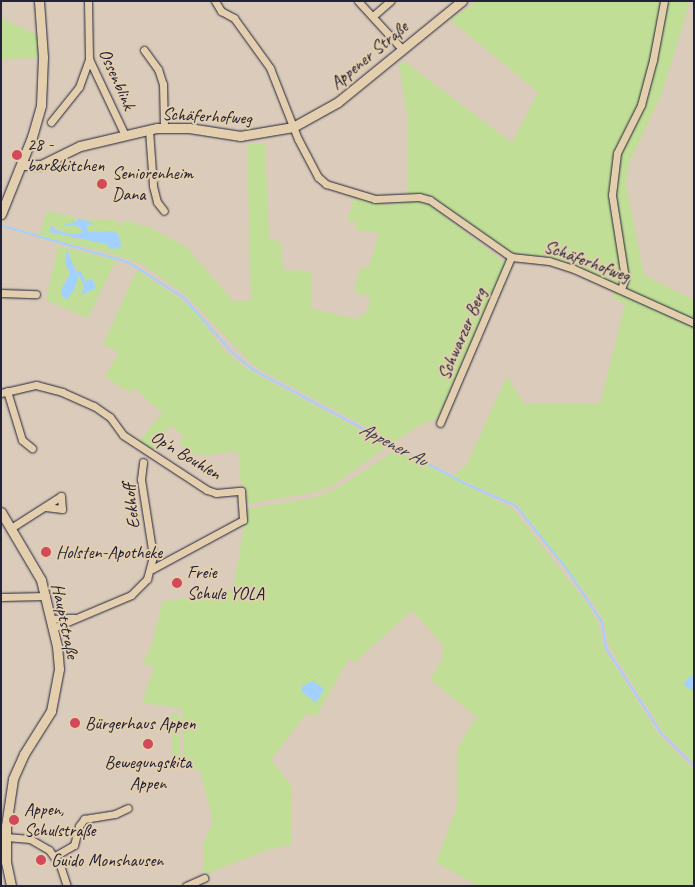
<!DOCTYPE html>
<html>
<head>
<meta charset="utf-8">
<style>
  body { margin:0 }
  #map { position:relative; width:695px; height:887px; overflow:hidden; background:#dacbba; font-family:Caveat,sans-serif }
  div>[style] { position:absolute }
  .green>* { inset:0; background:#c0de96; transform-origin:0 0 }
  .water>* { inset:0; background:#a2d1fd }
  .stream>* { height:2px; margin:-1px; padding:0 1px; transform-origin:1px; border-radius:1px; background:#a2d1fd }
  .roads { filter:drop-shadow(0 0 1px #22223b) drop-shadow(0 0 1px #22223b) }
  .street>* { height:7px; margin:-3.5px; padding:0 3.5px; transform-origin:3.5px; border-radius:3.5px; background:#e3cead }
  .secondary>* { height:9px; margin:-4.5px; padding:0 4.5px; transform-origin:4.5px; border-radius:4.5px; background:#e3cead }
  .dots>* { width:14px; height:14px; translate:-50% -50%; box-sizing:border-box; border:2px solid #e3cead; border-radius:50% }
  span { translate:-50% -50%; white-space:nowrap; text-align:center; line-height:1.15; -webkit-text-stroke:4px #e3cead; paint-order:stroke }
  .street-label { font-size:18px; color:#22223b }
  .poi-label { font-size:18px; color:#22223b }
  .left { translate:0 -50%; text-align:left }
  .water-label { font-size:19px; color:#353c58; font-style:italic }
  .frame { position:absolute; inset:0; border:2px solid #22223b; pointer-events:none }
</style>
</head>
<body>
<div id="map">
  <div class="green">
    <i style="clip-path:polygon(477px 1px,690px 1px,662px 93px,629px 163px,626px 185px,644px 275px,694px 300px,694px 763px,663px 732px,609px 646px,604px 621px,592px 601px,518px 505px,453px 476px,467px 464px,507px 376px,523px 403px,600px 404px,625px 304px,613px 298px,618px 284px,550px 257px,513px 253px,500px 248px,430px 195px,408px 194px,408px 120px,399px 65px,404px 61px,512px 143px,538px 92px,450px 20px)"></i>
    <i style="clip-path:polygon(1px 18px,37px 35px,38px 58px,1px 59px)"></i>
    <i style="clip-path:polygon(evenodd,247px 144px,265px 144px,269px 239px,281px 242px,283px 270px,311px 271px,311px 309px,357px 319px,368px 310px,370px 296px,354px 292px,360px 267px,368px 269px,379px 233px,356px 230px,356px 222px,347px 222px,354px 198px,387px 205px,413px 201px,429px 204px,506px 263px,437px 419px,422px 424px,394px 442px,254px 366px,186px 295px,142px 264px,113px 254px,39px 236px,47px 211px,83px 219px,113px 219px,122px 226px,123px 220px,149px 227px,186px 247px,234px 302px,251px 300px,247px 144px,78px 218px,87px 225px,88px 232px,115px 231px,78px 240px,49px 227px,52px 225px,68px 234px,80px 234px,83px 230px,77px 226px,69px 226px,78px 218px)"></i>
    <i style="clip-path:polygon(evenodd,58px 246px,116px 260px,88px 318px,46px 300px,58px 246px,68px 250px,70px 262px,84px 276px,84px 295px,81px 294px,84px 287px,79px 274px,70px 292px,64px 281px,70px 274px,65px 262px,68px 250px)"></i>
    <i style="clip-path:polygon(137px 270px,182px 300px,198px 315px,225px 352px,249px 370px,389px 445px,332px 486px,311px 493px,247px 504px,246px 487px,241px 485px,238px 451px,207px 455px,188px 453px,179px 443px,184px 436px,170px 425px,153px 450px,139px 441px,162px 413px,134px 388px,132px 392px,122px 388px,105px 376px,119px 353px,103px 344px)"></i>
    <i style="clip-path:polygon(396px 450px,513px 509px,586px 602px,598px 623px,604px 649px,659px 735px,694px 770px,694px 886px,478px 886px,436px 862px,458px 804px,457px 750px,473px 721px,489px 718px,479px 719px,430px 679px,442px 660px,443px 645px,412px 610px,354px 663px,349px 658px,316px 716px,306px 714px,271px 760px,292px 786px,291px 845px,267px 850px,204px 875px,203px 844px,213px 821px,200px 770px,184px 767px,182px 708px,142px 703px,154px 667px,143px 663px,151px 647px,162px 602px,233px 589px,247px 509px,313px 498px,334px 490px)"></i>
    <i style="left:179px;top:714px;width:53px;height:8px;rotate:88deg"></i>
  </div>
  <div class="water">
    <i style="clip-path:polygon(78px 218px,96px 224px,87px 225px,88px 232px,115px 231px,120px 238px,121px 248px,111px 249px,106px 244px,49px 232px,52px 225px,54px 229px,68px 234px,80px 234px,82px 230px,77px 226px,63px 225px,78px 221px)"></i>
    <i style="clip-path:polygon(67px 249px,75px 270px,81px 272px,85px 281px,93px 279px,96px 288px,81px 295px,84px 287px,79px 274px,75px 288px,67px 300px,62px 296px,61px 289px,70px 274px,65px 262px)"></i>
    <i style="clip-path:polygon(694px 676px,694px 690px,691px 690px,684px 685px,688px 677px)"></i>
    <i style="clip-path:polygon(313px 681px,324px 689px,316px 703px,302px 692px,302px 686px)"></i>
  </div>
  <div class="stream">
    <i style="left:3px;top:226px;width:130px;rotate:16.1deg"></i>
    <i style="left:128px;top:262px;width:67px;rotate:32.7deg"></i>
    <i style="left:184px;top:298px;width:72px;rotate:48.4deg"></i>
    <i style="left:232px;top:352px;width:26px;rotate:40deg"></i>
    <i style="left:252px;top:369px;width:243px;rotate:28.3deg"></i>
    <i style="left:466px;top:484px;width:55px;rotate:23.7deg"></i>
    <i style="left:516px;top:506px;width:80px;rotate:51.1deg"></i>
    <i style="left:566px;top:568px;width:65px;rotate:56.3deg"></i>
    <i style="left:602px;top:622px;width:26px;rotate:81deg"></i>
    <i style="left:606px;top:648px;width:101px;rotate:57.1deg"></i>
    <i style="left:661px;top:733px;width:47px;rotate:45deg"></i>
  </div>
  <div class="roads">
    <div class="street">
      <i style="left:88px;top:1px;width:58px;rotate:89deg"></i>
      <i style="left:89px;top:59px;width:84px;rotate:64.7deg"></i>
      <i style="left:215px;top:1px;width:12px;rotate:59deg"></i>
      <i style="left:221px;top:11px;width:15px;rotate:28deg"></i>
      <i style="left:234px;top:18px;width:62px;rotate:54.2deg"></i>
      <i style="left:270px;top:68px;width:76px;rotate:68.5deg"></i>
      <i style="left:298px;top:139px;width:43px;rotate:62.2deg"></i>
      <i style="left:318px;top:177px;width:11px;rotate:41deg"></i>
      <i style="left:326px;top:184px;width:51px;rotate:17deg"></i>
      <i style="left:375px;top:199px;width:44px;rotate:-2.6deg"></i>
      <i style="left:419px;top:197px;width:11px;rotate:15deg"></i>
      <i style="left:430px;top:200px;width:99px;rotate:35.1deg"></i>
      <i style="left:511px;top:257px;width:38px;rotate:6deg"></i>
      <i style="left:549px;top:261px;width:26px;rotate:18deg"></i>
      <i style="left:574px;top:269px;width:132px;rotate:24.2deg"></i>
      <i style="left:358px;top:1px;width:65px;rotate:47.5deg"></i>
      <i style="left:373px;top:16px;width:23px;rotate:-41deg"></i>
      <i style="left:144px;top:50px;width:24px;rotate:54deg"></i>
      <i style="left:158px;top:69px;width:16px;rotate:72deg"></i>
      <i style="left:163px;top:84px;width:44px;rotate:88.7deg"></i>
      <i style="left:51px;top:122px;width:45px;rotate:-51.3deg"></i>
      <i style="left:79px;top:87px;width:30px;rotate:-70deg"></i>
      <i style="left:149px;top:130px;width:56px;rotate:85.9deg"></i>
      <i style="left:153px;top:186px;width:16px;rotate:76deg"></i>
      <i style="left:157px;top:202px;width:11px;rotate:52deg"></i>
      <i style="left:621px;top:289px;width:12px;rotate:-70deg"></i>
      <i style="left:625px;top:278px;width:84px;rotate:-98.9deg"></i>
      <i style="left:612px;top:195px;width:42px;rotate:-83.2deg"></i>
      <i style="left:617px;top:153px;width:54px;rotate:-63.4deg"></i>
      <i style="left:641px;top:105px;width:47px;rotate:-75.1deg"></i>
      <i style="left:653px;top:60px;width:60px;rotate:-79.4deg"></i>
      <i style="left:1px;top:293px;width:35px;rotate:2deg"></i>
      <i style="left:7px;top:391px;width:51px;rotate:73deg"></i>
      <i style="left:22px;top:440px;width:13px;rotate:39deg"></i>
      <i style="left:1px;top:393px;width:36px;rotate:-13deg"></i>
      <i style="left:36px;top:385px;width:27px;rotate:15deg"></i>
      <i style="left:62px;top:392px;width:35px;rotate:24deg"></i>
      <i style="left:94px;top:406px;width:19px;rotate:35deg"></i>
      <i style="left:110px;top:417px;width:22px;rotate:54deg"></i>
      <i style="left:123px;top:435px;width:100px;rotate:33.2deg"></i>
      <i style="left:207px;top:490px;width:9px;rotate:18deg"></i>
      <i style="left:216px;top:493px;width:25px;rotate:-5deg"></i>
      <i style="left:241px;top:491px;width:29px;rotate:86deg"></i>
      <i style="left:243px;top:520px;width:103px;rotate:151.7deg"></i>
      <i style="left:440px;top:423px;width:181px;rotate:-66.8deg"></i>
      <i style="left:11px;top:528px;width:59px;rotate:-32.6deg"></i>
      <i style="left:61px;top:496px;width:13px;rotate:86deg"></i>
      <i style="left:62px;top:509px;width:17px;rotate:-173deg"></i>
      <i style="left:1px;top:597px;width:45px;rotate:-1.3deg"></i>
      <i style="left:51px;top:619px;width:22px;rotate:-3deg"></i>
      <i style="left:53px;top:628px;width:85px;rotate:-22.9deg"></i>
      <i style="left:131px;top:595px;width:23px;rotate:-45deg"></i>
      <i style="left:147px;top:579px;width:24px;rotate:-75deg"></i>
      <i style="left:153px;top:556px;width:78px;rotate:-98.9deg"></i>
      <i style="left:141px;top:479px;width:17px;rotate:-83deg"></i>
      <i style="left:6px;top:837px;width:24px;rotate:5deg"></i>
      <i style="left:30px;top:839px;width:22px;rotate:30deg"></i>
      <i style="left:49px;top:850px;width:19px;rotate:54deg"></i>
      <i style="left:60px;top:865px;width:22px;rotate:72deg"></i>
      <i style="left:55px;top:856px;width:22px;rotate:-30deg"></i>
      <i style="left:74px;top:845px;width:20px;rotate:-75deg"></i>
      <i style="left:79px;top:826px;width:9px;rotate:-54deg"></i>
      <i style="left:84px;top:819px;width:31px;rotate:-9deg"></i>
      <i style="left:115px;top:814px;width:14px;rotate:-25deg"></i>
      <i style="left:186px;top:886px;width:20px;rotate:-24deg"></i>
    </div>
    <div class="secondary">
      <i style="left:22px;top:165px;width:19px"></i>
      <i style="left:41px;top:165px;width:43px;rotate:-26deg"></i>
      <i style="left:80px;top:146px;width:79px;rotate:-13.2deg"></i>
      <i style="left:157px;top:128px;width:32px"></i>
      <i style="left:189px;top:128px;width:52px;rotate:8.9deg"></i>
      <i style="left:240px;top:136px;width:54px;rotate:-9.6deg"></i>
      <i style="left:293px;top:127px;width:51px;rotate:-29.1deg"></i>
      <i style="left:338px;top:102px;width:160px;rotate:-39.2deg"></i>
      <i style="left:1px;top:214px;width:83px;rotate:-68.1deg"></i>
      <i style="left:32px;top:137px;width:33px;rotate:-74deg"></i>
      <i style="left:41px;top:105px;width:48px;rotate:-87.6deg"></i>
      <i style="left:43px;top:57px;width:56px;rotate:-94.1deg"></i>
      <i style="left:1px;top:512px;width:79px;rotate:59.5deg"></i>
      <i style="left:41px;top:580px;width:68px;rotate:76.4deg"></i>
      <i style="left:57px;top:646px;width:23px;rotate:85deg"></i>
      <i style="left:59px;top:669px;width:43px;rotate:100.8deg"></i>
      <i style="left:51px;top:711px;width:51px;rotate:122.1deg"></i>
      <i style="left:24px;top:754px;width:27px;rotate:114deg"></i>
      <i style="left:13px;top:779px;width:48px;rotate:98.5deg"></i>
      <i style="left:6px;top:826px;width:36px;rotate:90deg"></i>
      <i style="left:6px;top:862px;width:25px;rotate:78deg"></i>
    </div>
  </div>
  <div class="dots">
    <i style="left:17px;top:155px;background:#d1495b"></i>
    <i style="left:102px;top:184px;background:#d1495b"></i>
    <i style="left:46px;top:552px;background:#d1495b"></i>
    <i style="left:177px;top:583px;background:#d1495b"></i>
    <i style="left:75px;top:723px;background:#d1495b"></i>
    <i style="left:148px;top:744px;background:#d1495b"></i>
    <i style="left:14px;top:820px;background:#d1495b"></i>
    <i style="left:41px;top:860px;background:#d1495b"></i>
  </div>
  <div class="street-label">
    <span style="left:369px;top:55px;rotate:-40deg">Appener Straße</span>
    <span style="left:117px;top:79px;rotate:66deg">Ossenblink</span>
    <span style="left:207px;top:116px;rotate:3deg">Schäferhofweg</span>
    <span style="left:587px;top:261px;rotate:20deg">Schäferhofweg</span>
    <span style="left:462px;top:334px;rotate:-67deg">Schwarzer Berg</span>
    <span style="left:186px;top:455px;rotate:31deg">Op'n Bouhlen</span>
    <span style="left:131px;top:506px;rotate:-97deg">Eekhoff</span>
    <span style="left:65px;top:621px;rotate:78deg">Hauptstraße</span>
  </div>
  <div class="poi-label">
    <span class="left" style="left:27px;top:155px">28 -<br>bar&amp;kitchen</span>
    <span class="left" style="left:112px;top:184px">Seniorenheim<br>Dana</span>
    <span class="left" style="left:56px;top:552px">Holsten-Apotheke</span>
    <span class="left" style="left:187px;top:583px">Freie<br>Schule YOLA</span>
    <span class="left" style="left:85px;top:723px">Bürgerhaus Appen</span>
    <span style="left:148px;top:773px">Bewegungskita<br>Appen</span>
    <span class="left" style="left:24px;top:820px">Appen,<br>Schulstraße</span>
    <span class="left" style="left:51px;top:860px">Guido Monshausen</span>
  </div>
  <div class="water-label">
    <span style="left:393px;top:445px;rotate:28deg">Appener Au</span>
  </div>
  <div class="frame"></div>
</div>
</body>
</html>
